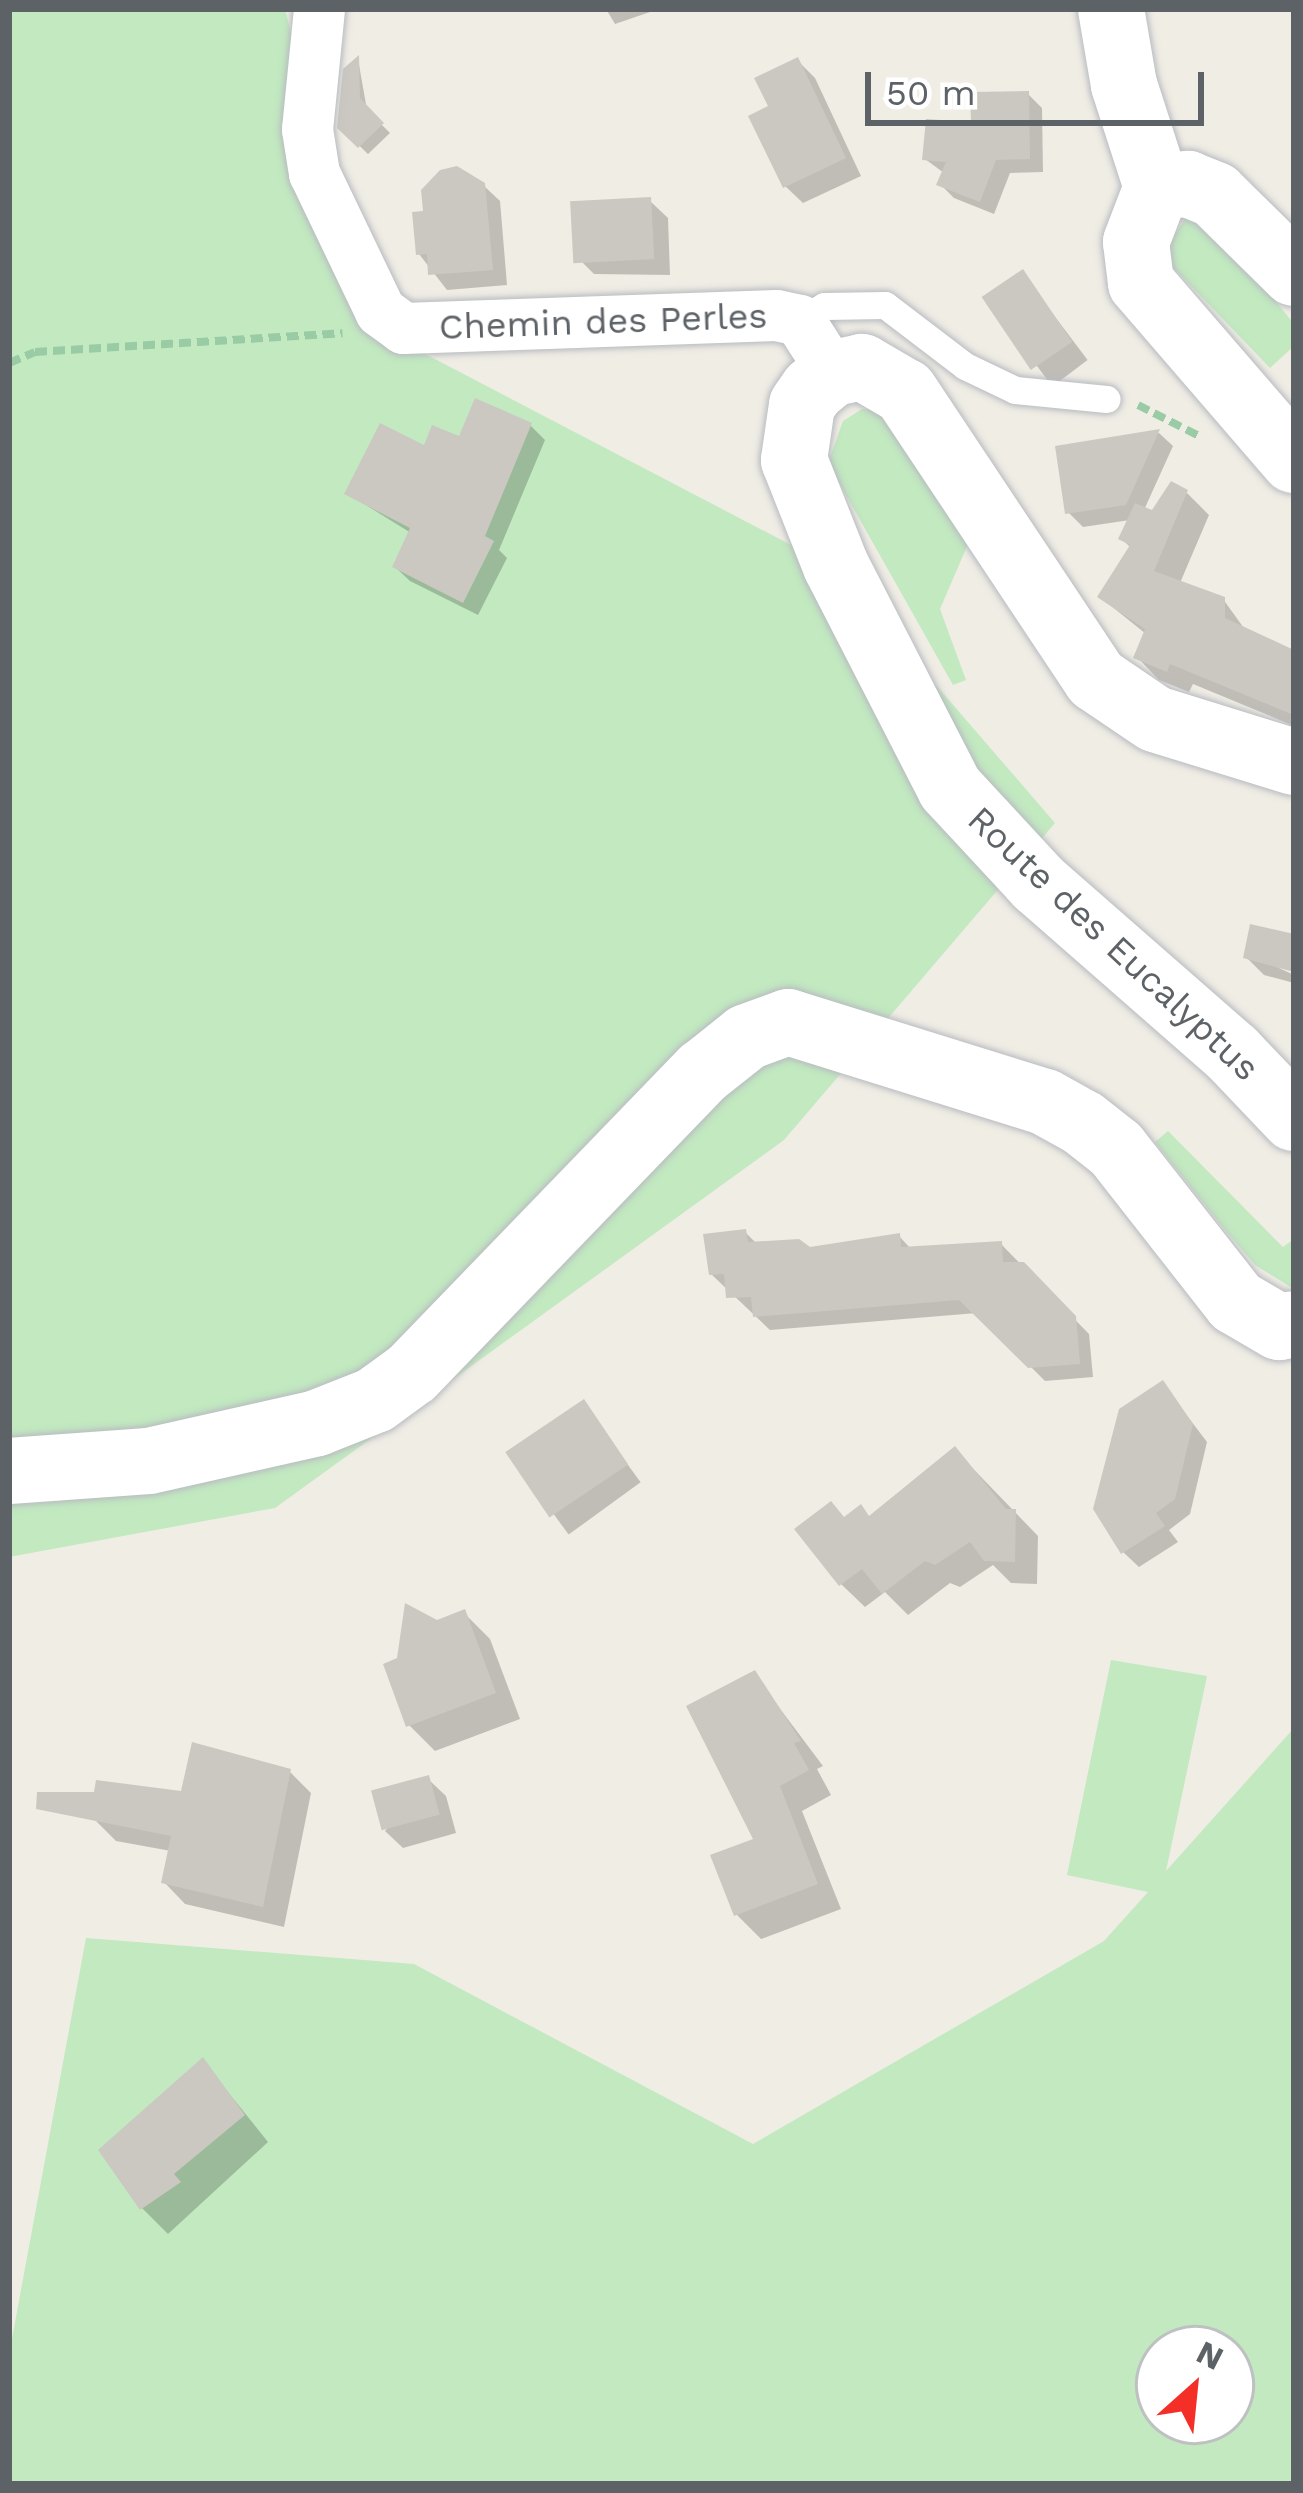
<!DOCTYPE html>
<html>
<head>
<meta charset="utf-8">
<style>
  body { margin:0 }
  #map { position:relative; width:1303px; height:2493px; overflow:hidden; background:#f0ede5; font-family:"Work Sans",sans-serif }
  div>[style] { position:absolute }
  .green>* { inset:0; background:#c2e9c0 }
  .shadow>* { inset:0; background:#0003; transform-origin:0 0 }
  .building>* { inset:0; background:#cbc8c2; transform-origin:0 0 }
  .path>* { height:8px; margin-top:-4px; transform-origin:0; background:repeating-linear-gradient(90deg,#99cba5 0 12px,transparent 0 18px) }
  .roads { filter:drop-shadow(0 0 3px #b8bbc0) drop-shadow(0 0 3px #b8bbc0) }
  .lane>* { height:27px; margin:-13.5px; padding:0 13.5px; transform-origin:13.5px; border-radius:13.5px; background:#fff }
  .street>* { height:51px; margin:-25.5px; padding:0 25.5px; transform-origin:25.5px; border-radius:25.5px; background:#fff }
  .secondary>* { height:66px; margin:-33px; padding:0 33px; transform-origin:33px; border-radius:33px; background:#fff }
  span { translate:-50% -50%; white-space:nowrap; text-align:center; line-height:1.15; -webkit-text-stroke:9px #fff; paint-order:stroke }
  .street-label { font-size:36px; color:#5d6267 }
  .frame { position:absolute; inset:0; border:12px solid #5d6267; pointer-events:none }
  .north { position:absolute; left:1135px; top:2325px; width:120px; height:120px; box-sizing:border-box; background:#fff; border:3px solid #bec0c2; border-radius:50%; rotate:27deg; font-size:33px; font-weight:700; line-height:48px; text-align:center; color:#5d6267 }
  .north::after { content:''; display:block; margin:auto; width:42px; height:54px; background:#f42f27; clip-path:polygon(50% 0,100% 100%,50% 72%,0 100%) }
  .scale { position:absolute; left:865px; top:72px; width:339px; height:54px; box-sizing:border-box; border:6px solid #5d6267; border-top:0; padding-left:15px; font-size:36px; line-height:42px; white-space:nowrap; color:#5d6267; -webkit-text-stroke:9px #fff; paint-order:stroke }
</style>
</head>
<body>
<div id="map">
  <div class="green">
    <i style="clip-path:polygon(9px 9px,285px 9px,366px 323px,835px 568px,1055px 823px,784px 1140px,275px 1508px,9px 1557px)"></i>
    <i style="clip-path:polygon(1186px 218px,1214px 225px,1294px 324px,1294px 346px,1270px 368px,1170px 264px,1167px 245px)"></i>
    <i style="clip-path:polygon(862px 409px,877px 410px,968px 544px,940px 609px,966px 680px,953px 685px,828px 463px,843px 421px)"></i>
    <i style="clip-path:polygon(1168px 1131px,1283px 1247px,1294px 1239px,1294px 1289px,1255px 1265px,1221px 1225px,1155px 1142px)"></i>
    <i style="clip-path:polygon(evenodd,1111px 1660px,1207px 1676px,1166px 1871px,1294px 1728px,1294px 2484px,9px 2484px,9px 2355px,86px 1938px,414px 1964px,753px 2144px,1104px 1941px,1148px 1892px,1067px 1875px,1111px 1660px,1159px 2349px,1231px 2349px,1231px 2421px,1159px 2421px,1159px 2349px)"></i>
  </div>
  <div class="shadow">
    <i style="clip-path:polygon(606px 9px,655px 9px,656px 10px,615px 24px)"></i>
    <i style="clip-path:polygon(358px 59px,367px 110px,390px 133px,368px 154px,340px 127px)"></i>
    <i style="clip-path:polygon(797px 60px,815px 78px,861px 176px,803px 203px,785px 186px,772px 108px)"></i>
    <i style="clip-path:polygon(1028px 94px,1042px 108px,1043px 172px,1010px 173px,994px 214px,954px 198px,940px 184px,944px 173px,925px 159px)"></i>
    <i style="clip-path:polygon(483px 185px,500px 201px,507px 285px,447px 290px,419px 254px)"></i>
    <i style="clip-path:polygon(650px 201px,668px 218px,670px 275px,594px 274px,577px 257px)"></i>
    <i style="left:1022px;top:273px;width:109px;height:44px;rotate:53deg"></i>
    <i style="clip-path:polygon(530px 425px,545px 440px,499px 550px,507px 558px,478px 615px,410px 581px,395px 567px,411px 533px,348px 494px,425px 449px)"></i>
    <i style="clip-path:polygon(1159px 433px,1173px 446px,1144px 510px,1153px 514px,1187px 493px,1209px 515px,1180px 583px,1223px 599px,1246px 631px,1294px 653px,1294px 726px,1193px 684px,1189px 692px,1159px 680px,1137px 657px,1146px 634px,1100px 597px,1131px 548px,1121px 538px,1130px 520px,1083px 527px,1068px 512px,1058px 449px)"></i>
    <i style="clip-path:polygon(1294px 940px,1294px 969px,1262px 960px,1294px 975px,1294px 983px,1264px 975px,1246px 957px)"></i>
    <i style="clip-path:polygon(745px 1232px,757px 1244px,809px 1251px,899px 1236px,911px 1249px,1001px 1244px,1089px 1334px,1093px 1377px,1045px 1381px,977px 1313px,770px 1330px,711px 1274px)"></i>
    <i style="clip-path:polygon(1163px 1384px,1207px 1442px,1190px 1514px,1169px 1530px,1178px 1542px,1139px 1567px,1123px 1552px)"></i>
    <i style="left:583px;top:1403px;width:98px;height:89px;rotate:54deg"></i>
    <i style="clip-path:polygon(955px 1450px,1038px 1536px,1037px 1584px,1011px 1583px,993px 1565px,960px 1587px,950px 1583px,908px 1615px,885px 1592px,865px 1607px,841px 1584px,845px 1520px,871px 1518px)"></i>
    <i style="clip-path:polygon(464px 1613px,490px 1639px,520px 1719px,435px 1751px,409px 1725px,399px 1661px,436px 1624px)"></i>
    <i style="clip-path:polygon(754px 1674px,823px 1766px,817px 1769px,831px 1795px,802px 1811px,841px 1909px,761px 1939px,737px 1915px,757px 1840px)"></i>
    <i style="clip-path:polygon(290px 1772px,311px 1793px,284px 1927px,185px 1904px,164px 1882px,171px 1851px,116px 1841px,94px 1819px)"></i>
    <i style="clip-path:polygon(428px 1779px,446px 1796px,456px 1833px,403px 1848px,385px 1831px)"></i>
    <i style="clip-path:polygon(203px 2061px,268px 2142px,168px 2234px,142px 2208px)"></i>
  </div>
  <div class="building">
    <i style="clip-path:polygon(359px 55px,360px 98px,384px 123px,358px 148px,337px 128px,343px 69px)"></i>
    <i style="clip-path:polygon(798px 57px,846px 158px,783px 188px,748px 116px,768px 106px,754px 78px)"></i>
    <i style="clip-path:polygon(1029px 91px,1030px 159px,996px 160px,980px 202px,936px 185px,946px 162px,922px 160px,926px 119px,971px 122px,970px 92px)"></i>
    <i style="clip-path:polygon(457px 166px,485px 183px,493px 270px,428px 275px,427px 254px,416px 255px,412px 212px,423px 211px,421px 190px,440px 170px)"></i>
    <i style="left:651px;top:197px;width:62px;height:81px;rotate:87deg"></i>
    <i style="left:1023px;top:269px;width:88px;height:50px;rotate:56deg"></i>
    <i style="clip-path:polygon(475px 398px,532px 423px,485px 536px,494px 541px,463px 603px,392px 567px,410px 528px,344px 494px,380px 423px,424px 445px,432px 425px,459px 436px)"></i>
    <i style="clip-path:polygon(1160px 429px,1126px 505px,1065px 514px,1055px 446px)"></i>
    <i style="clip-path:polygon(1171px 481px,1188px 490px,1154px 571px,1225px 597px,1225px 618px,1294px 650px,1294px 715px,1170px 664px,1167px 672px,1133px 658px,1145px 629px,1097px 597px,1130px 545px,1118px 539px,1135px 503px,1152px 510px)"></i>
    <i style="clip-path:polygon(1250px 924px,1294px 934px,1294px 972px,1243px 958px)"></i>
    <i style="clip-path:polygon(746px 1229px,748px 1242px,799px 1239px,810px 1247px,900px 1233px,901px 1247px,1002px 1241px,1003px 1262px,1024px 1262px,1076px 1316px,1080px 1364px,1028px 1368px,959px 1300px,753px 1317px,751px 1297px,726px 1298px,724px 1274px,709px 1275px,703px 1234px)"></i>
    <i style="clip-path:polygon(1163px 1380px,1193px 1424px,1175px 1499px,1156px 1513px,1165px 1526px,1121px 1554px,1093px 1509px,1119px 1409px)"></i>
    <i style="left:584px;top:1399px;width:79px;height:95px;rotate:56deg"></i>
    <i style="clip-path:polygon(955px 1446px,1006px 1509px,1016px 1509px,1015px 1562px,984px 1561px,970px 1542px,935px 1565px,925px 1561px,882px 1594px,862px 1569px,839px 1586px,794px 1529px,831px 1501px,844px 1517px,861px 1504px,869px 1516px)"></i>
    <i style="clip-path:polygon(405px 1603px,437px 1620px,465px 1609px,496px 1693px,406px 1727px,383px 1664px,397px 1658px)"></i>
    <i style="clip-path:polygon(755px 1670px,801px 1741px,794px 1743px,809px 1770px,780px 1786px,818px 1884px,734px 1916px,710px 1855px,753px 1839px,686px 1706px)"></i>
    <i style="clip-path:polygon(192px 1742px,291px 1769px,263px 1907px,161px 1883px,171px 1836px,36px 1809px,37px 1792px,94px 1792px,96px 1780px,181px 1791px)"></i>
    <i style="left:429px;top:1775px;width:41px;height:60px;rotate:75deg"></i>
    <i style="clip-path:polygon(203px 2057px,245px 2115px,174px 2174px,181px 2182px,140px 2210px,98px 2150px)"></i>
  </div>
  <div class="path">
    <i style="left:9px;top:363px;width:28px;rotate:-23deg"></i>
    <i style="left:35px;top:352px;width:308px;rotate:-3.5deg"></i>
    <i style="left:1138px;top:405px;width:68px;rotate:26.9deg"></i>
  </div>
  <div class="roads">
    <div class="lane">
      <i style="left:799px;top:320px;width:29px;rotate:-29deg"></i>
      <i style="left:824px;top:306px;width:61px;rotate:-0.9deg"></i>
      <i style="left:885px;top:305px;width:101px;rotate:37.3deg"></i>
      <i style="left:965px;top:366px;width:55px;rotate:25.6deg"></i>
      <i style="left:1015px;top:390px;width:92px;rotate:5.6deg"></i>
    </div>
    <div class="street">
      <i style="left:319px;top:9px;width:121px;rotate:95.7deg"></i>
      <i style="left:307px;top:129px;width:45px;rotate:81deg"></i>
      <i style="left:314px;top:173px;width:153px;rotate:64.4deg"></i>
      <i style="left:380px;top:311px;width:29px;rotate:36deg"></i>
      <i style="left:403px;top:328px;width:373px;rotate:-2deg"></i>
      <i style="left:776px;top:315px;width:24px;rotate:12deg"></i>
      <i style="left:799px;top:320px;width:63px;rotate:57.3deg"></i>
    </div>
    <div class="secondary">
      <i style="left:1111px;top:9px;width:77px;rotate:80.3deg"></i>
      <i style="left:1124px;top:85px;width:107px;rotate:72.1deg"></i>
      <i style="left:1157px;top:187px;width:59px;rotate:110.9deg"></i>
      <i style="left:1136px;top:242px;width:41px;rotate:83deg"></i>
      <i style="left:1141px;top:283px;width:234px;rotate:49.2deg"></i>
      <i style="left:1157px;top:187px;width:31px;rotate:-6deg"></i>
      <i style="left:1188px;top:184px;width:29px;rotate:22deg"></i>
      <i style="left:1215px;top:195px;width:111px;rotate:44.6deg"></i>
      <i style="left:1294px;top:762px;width:145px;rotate:-162.8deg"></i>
      <i style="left:1155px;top:719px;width:71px;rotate:-145.9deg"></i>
      <i style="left:1096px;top:679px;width:345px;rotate:-123.6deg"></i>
      <i style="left:905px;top:392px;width:50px;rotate:-149.8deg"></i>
      <i style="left:862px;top:367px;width:30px;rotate:168deg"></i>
      <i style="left:833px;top:373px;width:26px;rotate:141deg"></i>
      <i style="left:813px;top:389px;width:19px;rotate:125deg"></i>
      <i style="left:802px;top:405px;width:56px;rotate:98.3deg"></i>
      <i style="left:794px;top:460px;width:114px;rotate:68.4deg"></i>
      <i style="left:836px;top:566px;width:250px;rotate:62.8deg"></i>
      <i style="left:950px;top:788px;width:131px;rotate:47.2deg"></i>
      <i style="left:1039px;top:884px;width:257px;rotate:41.2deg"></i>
      <i style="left:1232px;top:1053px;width:90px;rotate:46.4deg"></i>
      <i style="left:9px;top:1471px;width:140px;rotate:-4.1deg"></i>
      <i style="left:149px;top:1461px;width:172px;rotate:-12.7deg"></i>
      <i style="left:317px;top:1423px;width:62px;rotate:-21.6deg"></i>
      <i style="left:375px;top:1400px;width:46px;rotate:-36.1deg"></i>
      <i style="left:412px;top:1373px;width:419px;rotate:-46deg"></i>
      <i style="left:703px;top:1072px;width:56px;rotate:-38.5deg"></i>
      <i style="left:747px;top:1037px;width:44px;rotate:-20.1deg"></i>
      <i style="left:788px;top:1022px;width:269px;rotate:17.3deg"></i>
      <i style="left:1045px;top:1102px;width:43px;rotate:28.9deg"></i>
      <i style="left:1083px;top:1123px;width:42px;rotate:38.2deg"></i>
      <i style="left:1116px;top:1149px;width:194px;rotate:51.9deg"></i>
      <i style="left:1236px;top:1302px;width:50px;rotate:30.2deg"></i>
      <i style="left:1279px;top:1327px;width:15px;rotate:-11deg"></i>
    </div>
  </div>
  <div class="street-label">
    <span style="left:603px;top:322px;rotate:-2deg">Chemin des Perles</span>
    <span style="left:1113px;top:944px;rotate:43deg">Route des Eucalyptus</span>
  </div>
  <div class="frame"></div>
  <div class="north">N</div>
  <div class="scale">50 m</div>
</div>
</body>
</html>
